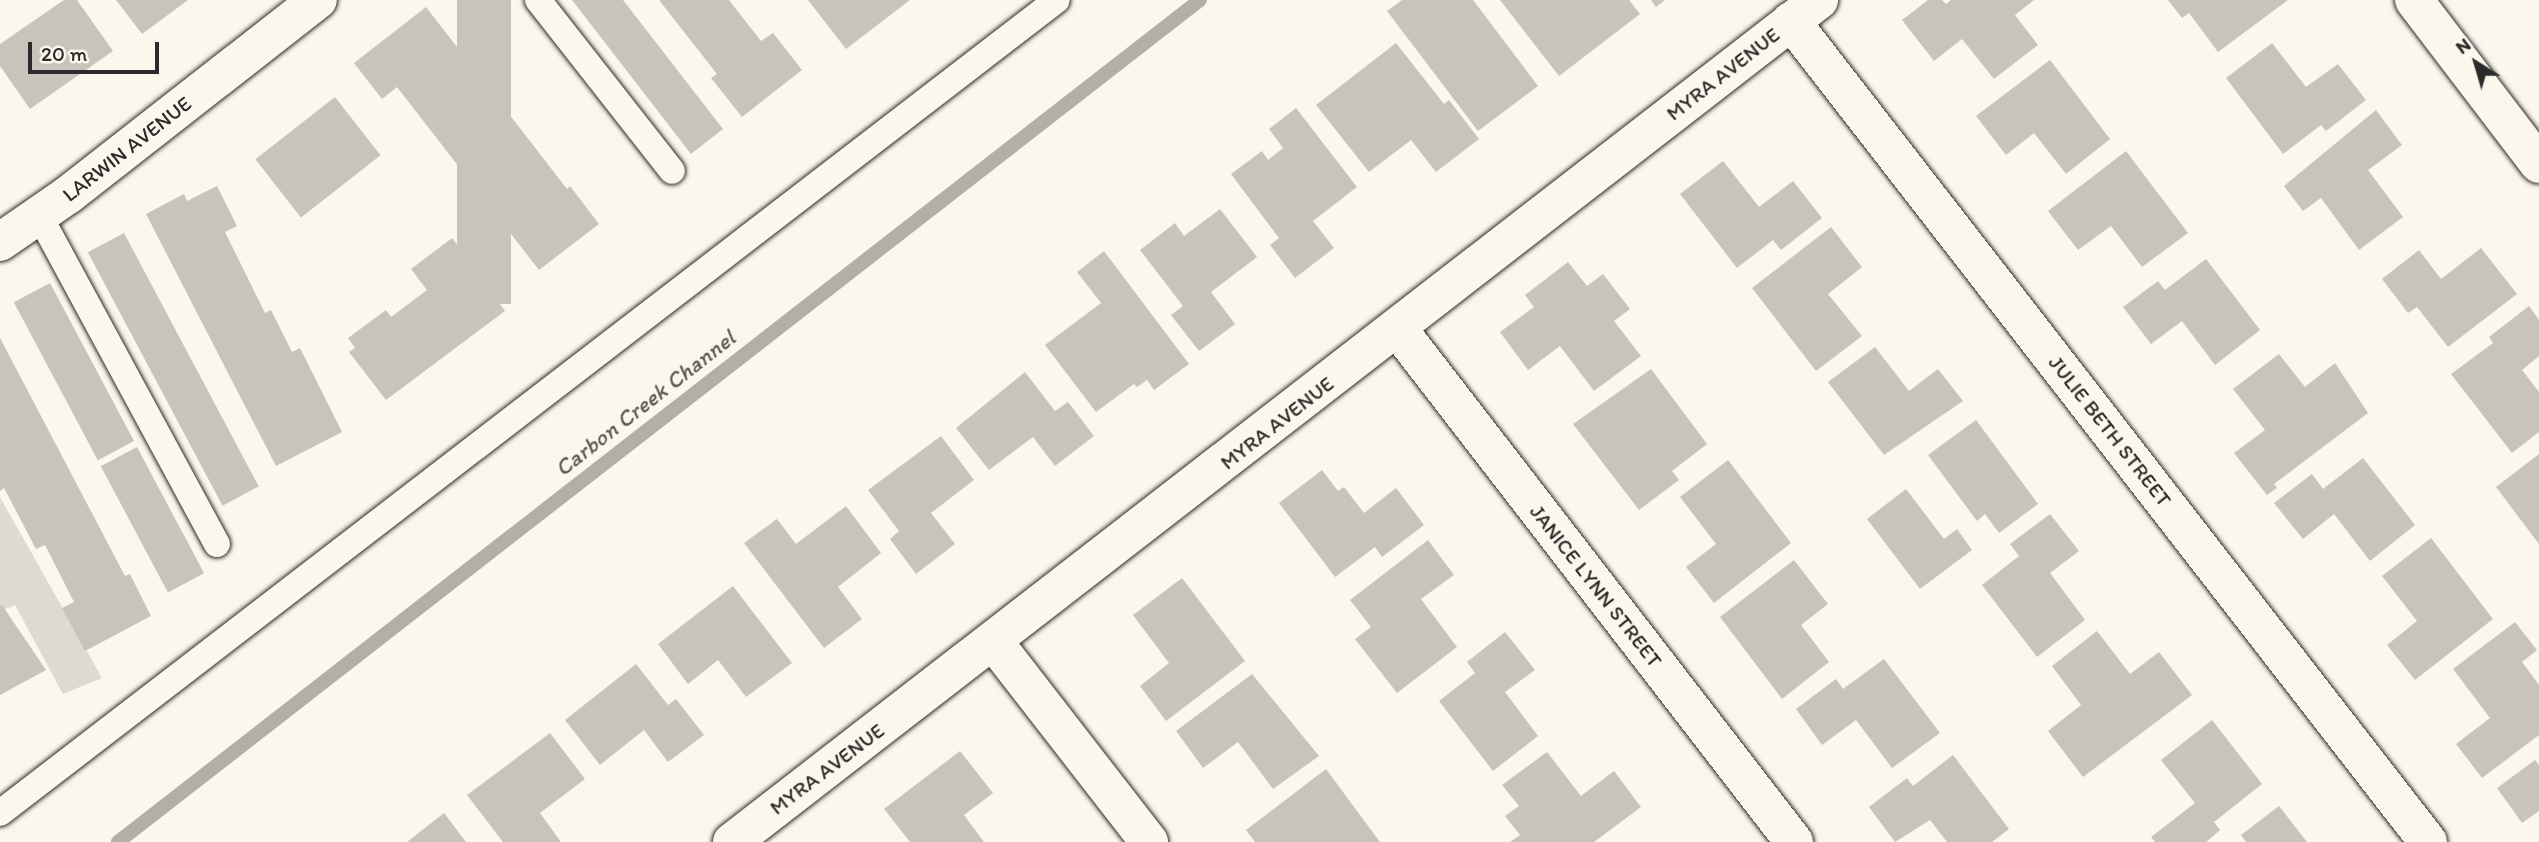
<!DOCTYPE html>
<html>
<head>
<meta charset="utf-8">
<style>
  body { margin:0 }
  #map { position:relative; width:2539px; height:842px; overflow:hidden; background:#fbf7ec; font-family:Itim,sans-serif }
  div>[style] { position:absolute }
  .green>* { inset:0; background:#dddad0 }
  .stream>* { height:14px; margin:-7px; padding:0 7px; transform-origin:7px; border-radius:7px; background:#b1afa7 }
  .building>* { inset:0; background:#c7c4bc; transform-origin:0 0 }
  .roads { filter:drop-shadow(0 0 2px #2b2b2b) drop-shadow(0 0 2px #2b2b2b) }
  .service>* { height:26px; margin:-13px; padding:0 13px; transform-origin:13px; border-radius:13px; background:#fbf7ec }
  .minor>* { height:38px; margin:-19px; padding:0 19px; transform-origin:19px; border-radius:19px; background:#fbf7ec }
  span { translate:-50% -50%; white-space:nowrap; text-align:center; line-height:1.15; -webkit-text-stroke:6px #fbf7ec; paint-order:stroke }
  .street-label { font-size:21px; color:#2b2b2b }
  .water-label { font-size:23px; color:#5a5956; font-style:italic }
  .north { position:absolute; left:2441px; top:28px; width:70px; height:70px; -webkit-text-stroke:5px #fbf7ec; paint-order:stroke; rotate:323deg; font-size:19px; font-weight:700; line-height:28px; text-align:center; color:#2b2b2b }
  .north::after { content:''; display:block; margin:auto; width:24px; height:32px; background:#2b2b2b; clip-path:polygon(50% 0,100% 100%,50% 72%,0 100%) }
  .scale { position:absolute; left:28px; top:42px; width:131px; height:32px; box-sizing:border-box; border:4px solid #2b2b2b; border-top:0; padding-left:9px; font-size:21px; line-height:24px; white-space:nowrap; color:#2b2b2b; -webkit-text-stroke:5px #fbf7ec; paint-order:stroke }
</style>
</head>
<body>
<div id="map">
  <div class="green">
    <i style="clip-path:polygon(0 497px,102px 678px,63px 694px,15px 605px,0 611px)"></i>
  </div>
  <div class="stream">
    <i style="left:118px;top:842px;width:1371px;rotate:-37.89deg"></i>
  </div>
  <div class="building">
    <i style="clip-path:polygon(64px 0,77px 0,113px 51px,30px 109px,0 66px,0 44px)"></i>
    <i style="clip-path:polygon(116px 0,188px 0,142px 34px)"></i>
    <i style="left:457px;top:0;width:54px;height:304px"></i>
    <i style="clip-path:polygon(572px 0,623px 0,723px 129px,691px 154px)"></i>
    <i style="clip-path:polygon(659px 0,729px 0,761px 41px,773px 33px,802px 70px,742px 117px,711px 78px,717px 74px)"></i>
    <i style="clip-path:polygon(808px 0,910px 0,846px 49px)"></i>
    <i style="clip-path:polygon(1402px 0,1473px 0,1538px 86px,1478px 131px,1387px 11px)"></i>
    <i style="clip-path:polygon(1500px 0,1629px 0,1640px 14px,1559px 76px)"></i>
    <i style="clip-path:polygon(1651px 0,1665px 0,1656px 7px)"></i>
    <i style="clip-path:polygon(1928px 0,1942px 0,1946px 4px,1951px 0,2034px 0,2015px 15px,2038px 45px,1994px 79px,1962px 39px,1934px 61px,1902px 20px)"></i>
    <i style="clip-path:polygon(2168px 0,2288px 0,2218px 52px,2189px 13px,2182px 18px)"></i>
    <i style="clip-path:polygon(426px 7px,567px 189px,570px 186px,599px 224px,539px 270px,397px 87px,382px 99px,354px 63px)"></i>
    <i style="clip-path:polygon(1396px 43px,1444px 104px,1449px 100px,1479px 139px,1436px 172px,1411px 140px,1369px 172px,1316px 105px)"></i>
    <i style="clip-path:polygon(2272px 43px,2306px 87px,2338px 64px,2366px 100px,2326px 131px,2321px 125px,2283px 154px,2226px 78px)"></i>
    <i style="clip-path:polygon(2050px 60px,2110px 139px,2066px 174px,2034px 133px,2006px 155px,1976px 116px)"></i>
    <i style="left:335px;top:97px;width:74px;height:101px;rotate:52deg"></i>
    <i style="clip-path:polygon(1296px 108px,1357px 187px,1313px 221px,1334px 248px,1295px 278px,1270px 245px,1279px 238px,1231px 174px,1262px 151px,1268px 160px,1283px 148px,1269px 129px)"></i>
    <i style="clip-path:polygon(2376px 110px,2402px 145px,2368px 170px,2403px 217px,2359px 250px,2321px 198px,2303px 211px,2284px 186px)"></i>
    <i style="clip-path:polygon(2126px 151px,2188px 233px,2142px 267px,2111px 226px,2078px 250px,2048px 211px)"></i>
    <i style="clip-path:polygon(1723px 161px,1759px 207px,1793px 181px,1822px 218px,1781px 250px,1773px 240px,1737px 268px,1680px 194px)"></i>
    <i style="clip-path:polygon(217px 186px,237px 226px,225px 232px,265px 313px,271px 310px,292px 352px,300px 348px,342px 432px,276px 466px,146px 214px,184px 194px,187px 201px)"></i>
    <i style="clip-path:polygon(1220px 209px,1257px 257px,1211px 292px,1235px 324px,1199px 351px,1171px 315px,1183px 306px,1140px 250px,1175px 223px,1184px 236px)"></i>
    <i style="clip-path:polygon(1831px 227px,1862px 267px,1828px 294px,1862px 336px,1816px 371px,1752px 288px)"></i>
    <i style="left:124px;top:233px;width:287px;height:41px;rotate:62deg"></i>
    <i style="clip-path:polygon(452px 238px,480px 274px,486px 270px,499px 288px,492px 293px,505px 311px,386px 400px,349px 352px,355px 348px,348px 338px,386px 310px,391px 317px,427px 290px,411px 269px)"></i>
    <i style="clip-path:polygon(2481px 248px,2517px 294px,2448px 347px,2417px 307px,2408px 313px,2382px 279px,2419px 250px,2441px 279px)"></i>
    <i style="clip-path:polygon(1104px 251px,1189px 364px,1154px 390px,1147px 380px,1137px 387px,1134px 384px,1096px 412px,1045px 345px,1101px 303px,1077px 272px)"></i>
    <i style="clip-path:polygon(2206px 259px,2260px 330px,2215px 365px,2182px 321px,2151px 344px,2123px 307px,2158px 281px,2165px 290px)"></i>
    <i style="clip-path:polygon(1568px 262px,1587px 286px,1603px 274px,1630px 309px,1614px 321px,1641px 356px,1594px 391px,1560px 346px,1528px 370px,1500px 332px,1534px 307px,1525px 295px)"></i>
    <i style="left:50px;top:283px;width:179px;height:41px;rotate:62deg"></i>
    <i style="clip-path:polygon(2529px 306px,2539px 320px,2539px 356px,2522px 370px,2539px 392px,2539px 432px,2512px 453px,2451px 374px,2493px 343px,2489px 337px)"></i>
    <i style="clip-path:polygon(0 338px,125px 576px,130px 574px,151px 616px,85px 651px,62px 608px,74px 602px,45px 545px,36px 549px,4px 488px,0 491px)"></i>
    <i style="clip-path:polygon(1875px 347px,1909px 391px,1938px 369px,1963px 401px,1884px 455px,1828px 382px)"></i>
    <i style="clip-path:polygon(2279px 354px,2305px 387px,2335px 363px,2368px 413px,2274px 484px,2277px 488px,2267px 495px,2234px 453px,2265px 430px,2233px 389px)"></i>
    <i style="clip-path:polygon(1651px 369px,1707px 444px,1672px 471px,1679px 480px,1639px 510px,1573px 424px)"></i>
    <i style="clip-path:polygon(1025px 372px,1055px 411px,1068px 402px,1094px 436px,1055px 466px,1033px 437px,989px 470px,956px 428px)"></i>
    <i style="clip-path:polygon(1976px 420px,2038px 504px,1999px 533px,1985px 514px,1977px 521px,1928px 455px)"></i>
    <i style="clip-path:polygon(941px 436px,974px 480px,931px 513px,955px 544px,916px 574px,890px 539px,899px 531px,868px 490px)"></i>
    <i style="left:137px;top:447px;width:143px;height:41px;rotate:62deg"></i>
    <i style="clip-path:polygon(2539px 454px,2539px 544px,2496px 487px)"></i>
    <i style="clip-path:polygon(2363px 458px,2415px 525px,2370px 561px,2334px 514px,2303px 539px,2274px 503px,2312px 474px,2323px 489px)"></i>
    <i style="clip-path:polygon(1728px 460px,1791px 543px,1714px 603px,1686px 567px,1716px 544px,1680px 497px)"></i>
    <i style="clip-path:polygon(1322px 470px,1338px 491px,1344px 487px,1364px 513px,1396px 488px,1424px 525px,1382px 557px,1375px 547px,1335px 577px,1279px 503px)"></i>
    <i style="clip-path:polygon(1906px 489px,1944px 539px,1957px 529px,1972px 550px,1920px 589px,1867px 519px)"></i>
    <i style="clip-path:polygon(846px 506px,881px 553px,838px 587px,862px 619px,824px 648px,744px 543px,777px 519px,796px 544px)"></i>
    <i style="clip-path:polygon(2050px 514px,2079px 551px,2050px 573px,2085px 620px,2037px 657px,1982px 585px,2019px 556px,2010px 544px)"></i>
    <i style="clip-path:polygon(2431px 538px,2493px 619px,2415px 680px,2387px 645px,2417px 621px,2382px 576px)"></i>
    <i style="clip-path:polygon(1428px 540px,1454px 575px,1421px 599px,1457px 647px,1397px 693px,1355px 639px,1371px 627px,1350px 600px)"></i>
    <i style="clip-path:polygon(1794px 560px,1828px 604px,1801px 625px,1829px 662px,1782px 699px,1720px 617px)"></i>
    <i style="clip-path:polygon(1182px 578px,1245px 661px,1166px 721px,1140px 686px,1169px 663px,1133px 615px)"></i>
    <i style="clip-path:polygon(733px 586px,792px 663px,746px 697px,718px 660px,688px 684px,658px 644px)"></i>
    <i style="clip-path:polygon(2px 605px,46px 670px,0 695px,0 606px)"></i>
    <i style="clip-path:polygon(2515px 622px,2537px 650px,2522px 662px,2539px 685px,2539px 735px,2482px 778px,2456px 744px,2490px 718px,2453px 669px)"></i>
    <i style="clip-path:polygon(2097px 631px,2130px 674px,2159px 652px,2192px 695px,2083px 777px,2048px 731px,2081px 705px,2052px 666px)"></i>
    <i style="clip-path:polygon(1505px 632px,1535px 670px,1505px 692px,1538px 736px,1493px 771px,1439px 701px,1475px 673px,1467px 662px)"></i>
    <i style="clip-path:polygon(1884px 659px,1940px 733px,1892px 768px,1856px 720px,1822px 745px,1796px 709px,1836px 679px,1843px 689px)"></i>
    <i style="clip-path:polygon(636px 664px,668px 705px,676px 699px,704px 735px,668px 762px,644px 730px,600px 765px,565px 720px)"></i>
    <i style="clip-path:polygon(1252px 674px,1319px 756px,1273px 789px,1238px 742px,1203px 768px,1176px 731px)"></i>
    <i style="clip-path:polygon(2212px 720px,2262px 784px,2214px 822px,2220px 830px,2206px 842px,2155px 842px,2151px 837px,2195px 803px,2161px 760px)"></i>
    <i style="clip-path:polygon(550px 733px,585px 779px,540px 813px,561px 842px,503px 842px,467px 795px)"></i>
    <i style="clip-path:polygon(960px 751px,993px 793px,964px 815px,984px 842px,910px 842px,884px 809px)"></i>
    <i style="clip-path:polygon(1547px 752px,1581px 796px,1614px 771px,1641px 807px,1594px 842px,1510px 842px,1520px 835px,1505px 816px,1519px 806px,1502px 785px)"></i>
    <i style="clip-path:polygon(1953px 755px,2009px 829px,1992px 842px,1947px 842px,1930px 820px,1895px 842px,1869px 807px,1907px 778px,1913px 786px)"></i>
    <i style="clip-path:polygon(2535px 760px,2539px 765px,2539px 811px,2522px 823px,2497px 788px)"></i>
    <i style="clip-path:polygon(1326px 769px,1380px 842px,1255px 842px,1246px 830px)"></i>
    <i style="clip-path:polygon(2279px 806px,2307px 842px,2246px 842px,2241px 835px)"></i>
    <i style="clip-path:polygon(444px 813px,466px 842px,407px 842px)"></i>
  </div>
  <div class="roads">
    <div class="service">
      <i style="left:538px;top:0;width:217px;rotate:51.9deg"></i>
      <i style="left:39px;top:215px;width:374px;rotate:61.6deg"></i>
      <i style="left:0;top:813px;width:1333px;rotate:-37.57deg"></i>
    </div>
    <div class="minor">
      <i style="left:2414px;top:0;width:206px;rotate:52.7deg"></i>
      <i style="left:1791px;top:21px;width:1039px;rotate:52.19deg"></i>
      <i style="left:0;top:242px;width:83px;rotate:-34.7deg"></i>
      <i style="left:68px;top:195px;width:317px;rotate:-38deg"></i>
      <i style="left:1398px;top:329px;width:648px;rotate:52.33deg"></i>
      <i style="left:994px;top:642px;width:253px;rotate:52.2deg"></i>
      <i style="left:732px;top:842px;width:1375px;rotate:-37.76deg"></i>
    </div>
  </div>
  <div class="street-label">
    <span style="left:1723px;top:74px;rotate:-38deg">MYRA AVENUE</span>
    <span style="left:127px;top:149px;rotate:-38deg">LARWIN AVENUE</span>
    <span style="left:1277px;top:423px;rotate:-38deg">MYRA AVENUE</span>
    <span style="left:2110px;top:431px;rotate:52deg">JULIE BETH STREET</span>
    <span style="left:1596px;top:586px;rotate:52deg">JANICE LYNN STREET</span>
    <span style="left:827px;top:769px;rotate:-37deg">MYRA AVENUE</span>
  </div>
  <div class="water-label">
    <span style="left:645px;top:403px;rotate:-38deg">Carbon Creek Channel</span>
  </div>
  <div class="north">N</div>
  <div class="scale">20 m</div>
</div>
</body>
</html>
